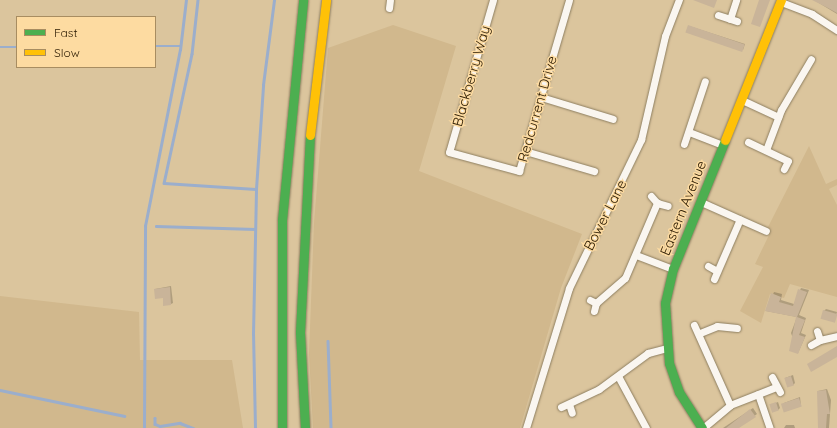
<!DOCTYPE html>
<html>
<head>
<meta charset="utf-8">
<style>
  body { margin:0 }
  #map { position:relative; width:837px; height:428px; overflow:hidden; background:#dbc59d; font-family:Quicksand,sans-serif }
  div>[style] { position:absolute }
  .green>* { inset:0; background:#d1b88d }
  .shadow>* { inset:0; background:#0003 }
  .stream>* { height:2.5px; margin:-1.25px; padding:0 1.25px; transform-origin:1.25px; border-radius:1.25px; background:#9baecc }
  .building>* { inset:0; background:#c9b499; transform-origin:0 0 }
  .roads { filter:drop-shadow(0 0 1px #8d7e60) drop-shadow(0 0 1px #8d7e60) }
  .street>* { height:7px; margin:-3.5px; padding:0 3.5px; transform-origin:3.5px; border-radius:3.5px; background:#faf6f0 }
  .fast>* { height:9px; margin:-4.5px; padding:0 4.5px; transform-origin:4.5px; border-radius:4.5px; background:#4caf50 }
  .slow>* { height:9px; margin:-4.5px; padding:0 4.5px; transform-origin:4.5px; border-radius:4.5px; background:#ffc107 }
  span { translate:-50% -50%; white-space:nowrap; text-align:center; line-height:1.15; -webkit-text-stroke:3px #fddba1; paint-order:stroke }
  .street-label { font-size:14px; color:#291900 }
  .legend { position:absolute; left:16px; top:16px; width:140px; height:52px; box-sizing:border-box; background:#fddba1; border:1px solid #a88d61; margin:0; padding:5px 7px; list-style:none; font-size:12px; color:#291900 }
  .legend li { display:flex; align-items:center; gap:8px; height:20px }
  .legend b { width:20px; border:1px solid #a88d61 }
</style>
</head>
<body>
<div id="map">
  <div class="green">
    <i style="clip-path:polygon(393px 25px,456px 46px,419px 171px,582px 234px,561px 288px,520px 428px,313px 428px,309px 354px,314px 223px,328px 48px)"></i>
    <i style="clip-path:polygon(809px 146px,826px 184px,837px 179px,837px 185px,829px 189px,837px 205px,837px 297px,790px 284px,784px 298px,770px 294px,761px 323px,740px 311px,763px 267px,755px 264px,769px 235px,766px 231px)"></i>
    <i style="clip-path:polygon(0 296px,139px 312px,140px 360px,232px 360px,243px 428px,0 428px)"></i>
  </div>
  <div class="shadow">
    <i style="clip-path:polygon(814px 0,837px 0,837px 14px)"></i>
    <i style="clip-path:polygon(689px 26px,745px 44px,743px 50px)"></i>
    <i style="clip-path:polygon(171px 286px,173px 303px,171px 304px,155px 289px)"></i>
    <i style="clip-path:polygon(801px 288px,809px 290px,799px 315px,806px 318px,801px 333px,806px 335px,798px 353px,791px 333px,797px 317px,766px 311px,774px 292px,782px 294px,781px 300px,794px 304px)"></i>
    <i style="clip-path:polygon(826px 309px,837px 312px,834px 322px,824px 311px)"></i>
    <i style="clip-path:polygon(793px 375px,795px 383px,793px 385px,785px 378px)"></i>
    <i style="clip-path:polygon(827px 389px,831px 400px,829px 428px,819px 428px,818px 391px)"></i>
    <i style="clip-path:polygon(800px 397px,801px 406px,782px 405px,784px 403px)"></i>
    <i style="clip-path:polygon(778px 402px,780px 408px,778px 410px,771px 405px)"></i>
    <i style="clip-path:polygon(753px 408px,757px 414px,738px 428px,723px 428px)"></i>
    <i style="clip-path:polygon(786px 425px,794px 425px,795px 428px,784px 428px)"></i>
  </div>
  <div class="stream">
    <i style="left:198px;top:0;width:54px;rotate:96.3deg"></i>
    <i style="left:192px;top:54px;width:132px;rotate:102.2deg"></i>
    <i style="left:164px;top:183px;width:92px;rotate:3.7deg"></i>
    <i style="left:155px;top:46px;width:25px"></i>
    <i style="left:0;top:47px;width:17px"></i>
    <i style="left:156px;top:226px;width:99px;rotate:1.7deg"></i>
    <i style="left:328px;top:341px;width:87px;rotate:88deg"></i>
    <i style="left:0;top:390px;width:127px;rotate:11.8deg"></i>
    <i style="left:155px;top:418px;width:6px;rotate:90deg"></i>
    <i style="left:155px;top:424px;width:5px;rotate:22deg"></i>
    <i style="left:160px;top:426px;width:20px;rotate:-9deg"></i>
    <i style="left:180px;top:423px;width:14px;rotate:21deg"></i>
    <i style="left:144px;top:428px;width:202px;rotate:-89.7deg"></i>
    <i style="left:145px;top:226px;width:179px;rotate:-78.8deg"></i>
    <i style="left:180px;top:50px;width:50px;rotate:-83.2deg"></i>
    <i style="left:255px;top:428px;width:94px;rotate:-91.2deg"></i>
    <i style="left:253px;top:334px;width:145px;rotate:-88.8deg"></i>
    <i style="left:256px;top:189px;width:104px;rotate:-86.1deg"></i>
    <i style="left:263px;top:85px;width:86px;rotate:-82.6deg"></i>
  </div>
  <div class="building">
    <i style="clip-path:polygon(693px 0,717px 0,714px 8px)"></i>
    <i style="clip-path:polygon(759px 0,770px 0,760px 27px,751px 24px)"></i>
    <i style="clip-path:polygon(812px 0,837px 0,837px 13px,828px 8px)"></i>
    <i style="left:688px;top:25px;width:60px;height:8px;rotate:19deg"></i>
    <i style="clip-path:polygon(170px 287px,171px 305px,163px 306px,163px 298px,155px 299px,154px 289px)"></i>
    <i style="clip-path:polygon(798px 289px,807px 292px,797px 317px,805px 320px,799px 335px,805px 337px,798px 354px,789px 351px,796px 317px,765px 311px,771px 293px,781px 297px,779px 302px,793px 306px)"></i>
    <i style="left:823px;top:310px;width:15px;height:9px;rotate:16deg"></i>
    <i style="clip-path:polygon(837px 346px,837px 357px,811px 372px,807px 364px)"></i>
    <i style="left:791px;top:376px;width:10px;height:7px;rotate:73deg"></i>
    <i style="clip-path:polygon(826px 390px,830px 414px,827px 414px,826px 428px,818px 428px,817px 391px)"></i>
    <i style="left:799px;top:398px;width:9px;height:19px;rotate:72deg"></i>
    <i style="left:776px;top:402px;width:9px;height:7px;rotate:72deg"></i>
    <i style="clip-path:polygon(750px 409px,756px 417px,739px 428px,726px 428px)"></i>
  </div>
  <div class="roads">
    <div class="street">
      <i style="left:493px;top:0;width:158px;rotate:106.1deg"></i>
      <i style="left:449px;top:152px;width:73px;rotate:15.2deg"></i>
      <i style="left:519px;top:171px;width:178px;rotate:-73.7deg"></i>
      <i style="left:781px;top:2px;width:33px;rotate:21deg"></i>
      <i style="left:812px;top:14px;width:30px;rotate:33deg"></i>
      <i style="left:389px;top:8px;width:8px;rotate:-83deg"></i>
      <i style="left:718px;top:15px;width:20px;rotate:18deg"></i>
      <i style="left:730px;top:19px;width:20px;rotate:-72deg"></i>
      <i style="left:541px;top:97px;width:75px;rotate:17deg"></i>
      <i style="left:742px;top:100px;width:40px;rotate:25deg"></i>
      <i style="left:689px;top:132px;width:36px;rotate:21deg"></i>
      <i style="left:748px;top:142px;width:44px;rotate:25.4deg"></i>
      <i style="left:788px;top:161px;width:9px;rotate:117deg"></i>
      <i style="left:684px;top:144px;width:66px;rotate:-71.6deg"></i>
      <i style="left:766px;top:150px;width:43px;rotate:-69.4deg"></i>
      <i style="left:781px;top:110px;width:59px;rotate:-59.5deg"></i>
      <i style="left:525px;top:151px;width:72px;rotate:16.2deg"></i>
      <i style="left:651px;top:196px;width:9px;rotate:49deg"></i>
      <i style="left:701px;top:202px;width:71px;rotate:24deg"></i>
      <i style="left:636px;top:255px;width:40px;rotate:21deg"></i>
      <i style="left:708px;top:266px;width:10px;rotate:29deg"></i>
      <i style="left:714px;top:279px;width:65px;rotate:-66.6deg"></i>
      <i style="left:590px;top:300px;width:7px;rotate:27deg"></i>
      <i style="left:596px;top:303px;width:38px;rotate:-41deg"></i>
      <i style="left:625px;top:278px;width:82px;rotate:-66.9deg"></i>
      <i style="left:657px;top:203px;width:11px;rotate:15deg"></i>
      <i style="left:594px;top:311px;width:8px;rotate:-76deg"></i>
      <i style="left:694px;top:325px;width:88px;rotate:65.8deg"></i>
      <i style="left:817px;top:331px;width:9px;rotate:72deg"></i>
      <i style="left:820px;top:340px;width:17px;rotate:-13deg"></i>
      <i style="left:700px;top:333px;width:18px;rotate:-22deg"></i>
      <i style="left:717px;top:326px;width:20px;rotate:6deg"></i>
      <i style="left:811px;top:345px;width:10px;rotate:-29deg"></i>
      <i style="left:618px;top:376px;width:59px;rotate:61.7deg"></i>
      <i style="left:772px;top:377px;width:17px;rotate:62deg"></i>
      <i style="left:758px;top:394px;width:36px;rotate:71deg"></i>
      <i style="left:569px;top:404px;width:9px;rotate:72deg"></i>
      <i style="left:561px;top:407px;width:42px;rotate:-25.3deg"></i>
      <i style="left:599px;top:389px;width:61px;rotate:-36.3deg"></i>
      <i style="left:648px;top:353px;width:20px;rotate:-15deg"></i>
      <i style="left:526px;top:428px;width:146px;rotate:-72.9deg"></i>
      <i style="left:569px;top:288px;width:165px;rotate:-64.1deg"></i>
      <i style="left:641px;top:140px;width:107px;rotate:-77deg"></i>
      <i style="left:665px;top:36px;width:39px;rotate:-69deg"></i>
      <i style="left:703px;top:428px;width:35px;rotate:-40deg"></i>
      <i style="left:730px;top:405px;width:49px;rotate:-21.4deg"></i>
    </div>
    <div class="fast">
      <i style="left:282px;top:428px;width:208px;rotate:-90deg"></i>
      <i style="left:282px;top:220px;width:221px;rotate:-84.5deg"></i>
      <i style="left:305px;top:428px;width:96px;rotate:-93deg"></i>
      <i style="left:300px;top:332px;width:197px;rotate:-87.1deg"></i>
      <i style="left:702px;top:428px;width:43px;rotate:-122.6deg"></i>
      <i style="left:679px;top:392px;width:31px;rotate:-109deg"></i>
      <i style="left:669px;top:363px;width:60px;rotate:-93.8deg"></i>
      <i style="left:665px;top:303px;width:35px;rotate:-77deg"></i>
      <i style="left:673px;top:269px;width:139px;rotate:-68deg"></i>
    </div>
    <div class="slow">
      <i style="left:310px;top:135px;width:136px;rotate:-83.2deg"></i>
      <i style="left:725px;top:140px;width:151px;rotate:-68.2deg"></i>
    </div>
  </div>
  <div class="street-label">
    <span style="left:471px;top:76px;rotate:-74deg">Blackberry Way</span>
    <span style="left:537px;top:109px;rotate:-74deg">Redcurrent Drive</span>
    <span style="left:683px;top:208px;rotate:-68deg">Eastern Avenue</span>
    <span style="left:605px;top:215px;rotate:-63deg">Bower Lane</span>
  </div>
  <ul class="legend">
  <li><b style="height:5px;background:#4caf50"></b>Fast</li>
  <li><b style="height:5px;background:#ffc107"></b>Slow</li>
  </ul>
</div>
</body>
</html>
